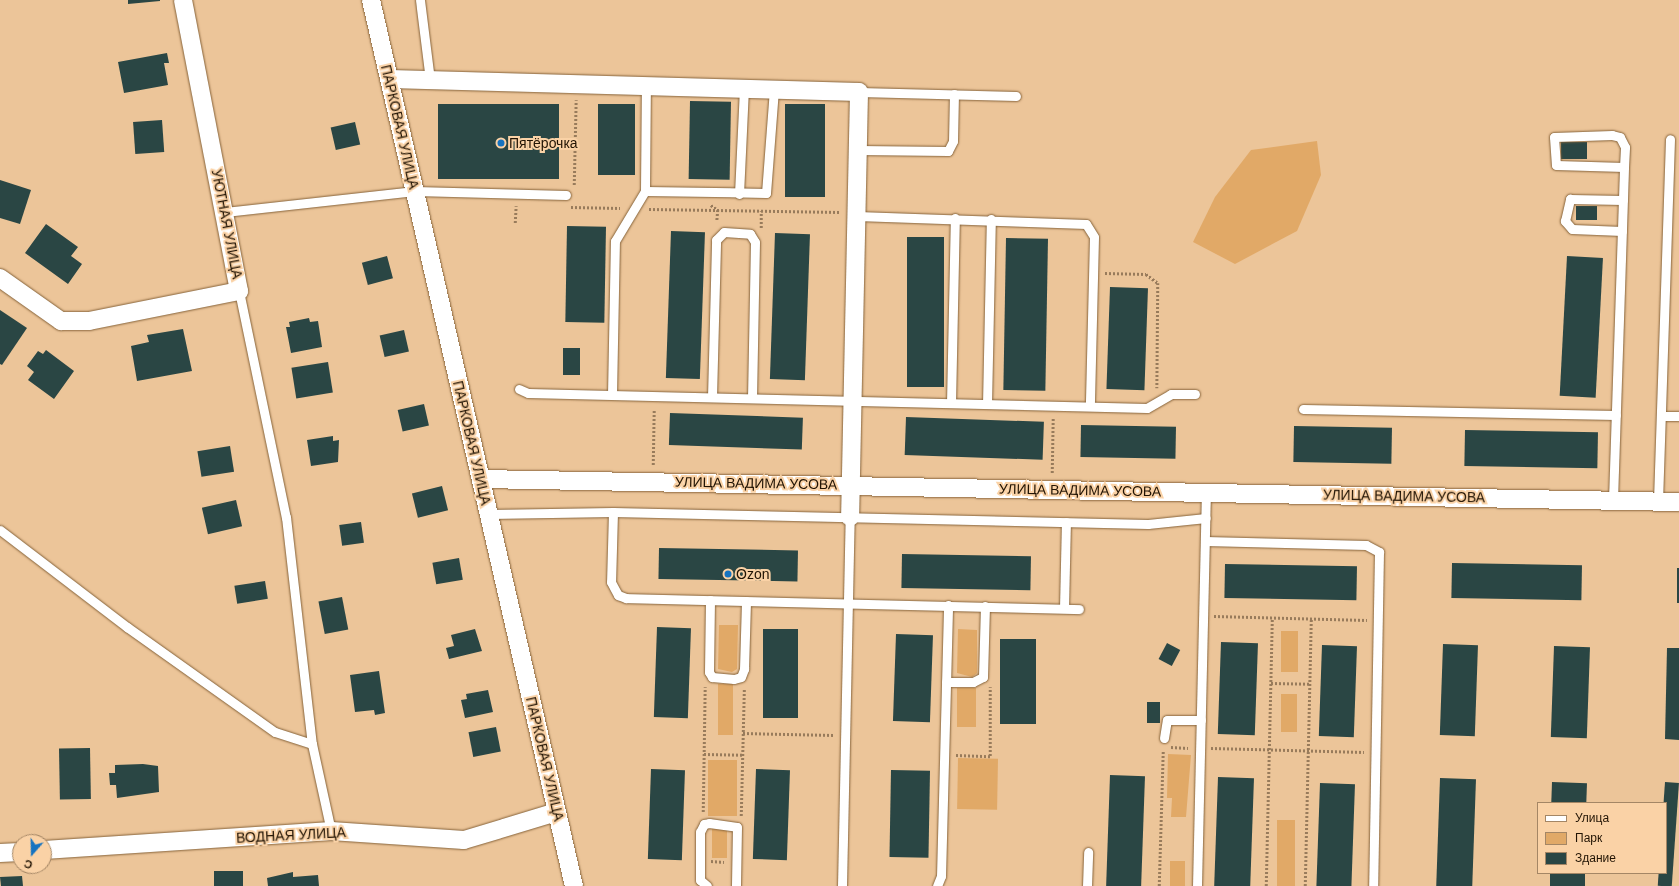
<!DOCTYPE html>
<meta charset="utf-8">
<style>
body{margin:0}
#map{position:relative;width:1679px;height:886px;overflow:hidden;background:#ecc599;font-family:Helvetica,sans-serif}
div>[style]{position:absolute}
.green>*{inset:0;background:#e1a967;transform-origin:0 0}
.building>*{inset:0;background:#2a4644;transform-origin:0 0}
.path>*{height:2.5px;margin-top:-1.25px;transform-origin:0;background:repeating-linear-gradient(90deg,#987b5b 0 2px,transparent 0 4px)}
.roads{filter:drop-shadow(0 0 1px #86633a) drop-shadow(0 0 1px #86633a)}
.service>*{height:9px;margin:-4.5px;padding:0 4.5px;transform-origin:4.5px;border-radius:4.5px;background:#fff}
.minor>*{height:18px;margin:-9px;padding:0 9px;transform-origin:9px;border-radius:9px;background:#fff}
.dots>*{width:11px;height:11px;translate:-50% -50%;box-sizing:border-box;border:2px solid #fad2a6;border-radius:50%}
span{translate:-50% -50%;white-space:nowrap;text-align:center;line-height:1.15;-webkit-text-stroke:4px #fad2a6;paint-order:stroke}
.street-label{font-size:14px;color:#221404}
.poi-label{font-size:14px;color:#221404}
.left{translate:0 -50%;text-align:left}
.legend{position:absolute;left:1537px;top:802px;width:130px;height:72px;box-sizing:border-box;background:#fad2a6;border:1px solid #a48665;margin:0;padding:5px 7px;list-style:none;font-size:12px;color:#221404}
.legend li{display:flex;align-items:center;gap:8px;height:20px}
.legend b{width:20px;border:1px solid #a48665}
.north{position:absolute;left:12px;top:834px;width:40px;height:40px;box-sizing:border-box;background:#fad2a6;border:1px solid #a48665;border-radius:50%;rotate:200deg;font-size:11px;font-weight:700;line-height:16px;text-align:center;color:#221404}
.north::after{content:'';display:block;margin:auto;width:14px;height:18px;background:#1573c0;clip-path:polygon(50% 0,100% 100%,50% 72%,0 100%)}
</style>
<div id="map">
<div class="green">
<div style="clip-path:polygon(1317px 141px,1321px 175px,1297px 231px,1235px 264px,1193px 242px,1215px 197px,1251px 150px)"></div>
<div style="clip-path:polygon(719px 625px,738px 625px,737px 669px,732px 672px,718px 669px)"></div>
<div style="clip-path:polygon(958px 629px,977px 630px,977px 673px,972px 677px,957px 673px)"></div>
<div style="left:1281px;top:631px;width:17px;height:41px"></div>
<div style="left:718px;top:684px;width:15px;height:51px"></div>
<div style="left:957px;top:688px;width:19px;height:39px"></div>
<div style="left:1281px;top:694px;width:16px;height:38px"></div>
<div style="clip-path:polygon(1168px 754px,1191px 755px,1186px 817px,1171px 817px,1172px 798px,1167px 798px)"></div>
<div style="left:958px;top:758px;width:40px;height:51px;rotate:1deg"></div>
<div style="left:708px;top:760px;width:29px;height:56px"></div>
<div style="left:1277px;top:820px;width:18px;height:66px"></div>
<div style="left:712px;top:828px;width:15px;height:30px"></div>
<div style="left:1170px;top:861px;width:15px;height:25px"></div>
</div>
<div class="building">
<div style="clip-path:polygon(128px 0,160px 0,160px 1px,128px 4px)"></div>
<div style="clip-path:polygon(167px 53px,169px 63px,164px 63px,168px 85px,124px 93px,118px 62px)"></div>
<div style="left:690px;top:101px;width:41px;height:78px;rotate:1deg"></div>
<div style="left:438px;top:104px;width:121px;height:75px"></div>
<div style="left:598px;top:104px;width:37px;height:71px"></div>
<div style="left:785px;top:104px;width:40px;height:93px"></div>
<div style="left:162px;top:120px;width:32px;height:29px;rotate:86deg"></div>
<div style="left:355px;top:122px;width:23px;height:25px;rotate:77deg"></div>
<div style="left:1561px;top:142px;width:26px;height:17px"></div>
<div style="clip-path:polygon(0 180px,31px 190px,20px 224px,0 218px)"></div>
<div style="left:1576px;top:206px;width:21px;height:14px"></div>
<div style="clip-path:polygon(46px 224px,78px 247px,71px 256px,82px 264px,68px 284px,25px 253px)"></div>
<div style="left:567px;top:226px;width:39px;height:96px;rotate:1deg"></div>
<div style="left:671px;top:231px;width:34px;height:147px;rotate:2deg"></div>
<div style="left:775px;top:233px;width:35px;height:146px;rotate:2deg"></div>
<div style="left:907px;top:237px;width:37px;height:150px"></div>
<div style="left:1006px;top:238px;width:42px;height:152px;rotate:1deg"></div>
<div style="left:387px;top:256px;width:23px;height:26px;rotate:75deg"></div>
<div style="left:1567px;top:256px;width:36px;height:140px;rotate:3deg"></div>
<div style="left:1110px;top:287px;width:38px;height:102px;rotate:2deg"></div>
<div style="clip-path:polygon(0 310px,27px 328px,2px 365px,0 364px)"></div>
<div style="clip-path:polygon(309px 318px,310px 322px,318px 321px,322px 347px,291px 353px,286px 327px,290px 327px,289px 322px)"></div>
<div style="clip-path:polygon(183px 329px,192px 371px,137px 381px,131px 346px,149px 342px,147px 335px)"></div>
<div style="left:404px;top:330px;width:22px;height:25px;rotate:77deg"></div>
<div style="left:563px;top:348px;width:17px;height:27px"></div>
<div style="clip-path:polygon(46px 350px,74px 371px,54px 399px,28px 380px,34px 372px,27px 366px,38px 351px,43px 354px)"></div>
<div style="left:328px;top:362px;width:31px;height:37px;rotate:81deg"></div>
<div style="left:424px;top:404px;width:22px;height:27px;rotate:77deg"></div>
<div style="left:670px;top:413px;width:133px;height:32px;rotate:2deg"></div>
<div style="left:906px;top:417px;width:138px;height:38px;rotate:2deg"></div>
<div style="left:1081px;top:425px;width:95px;height:32px;rotate:1deg"></div>
<div style="left:1294px;top:426px;width:98px;height:36px;rotate:1deg"></div>
<div style="left:1465px;top:430px;width:133px;height:36px;rotate:1deg"></div>
<div style="clip-path:polygon(333px 436px,333px 441px,339px 440px,338px 462px,311px 466px,307px 440px)"></div>
<div style="left:230px;top:446px;width:26px;height:33px;rotate:81deg"></div>
<div style="left:442px;top:486px;width:25px;height:31px;rotate:76deg"></div>
<div style="left:236px;top:500px;width:27px;height:35px;rotate:77deg"></div>
<div style="left:361px;top:522px;width:21px;height:22px;rotate:82deg"></div>
<div style="left:659px;top:548px;width:139px;height:31px;rotate:1deg"></div>
<div style="left:902px;top:554px;width:129px;height:34px;rotate:1deg"></div>
<div style="left:459px;top:558px;width:22px;height:27px;rotate:80deg"></div>
<div style="left:1452px;top:563px;width:130px;height:35px;rotate:1deg"></div>
<div style="left:1225px;top:564px;width:132px;height:34px;rotate:1deg"></div>
<div style="left:1677px;top:568px;width:2px;height:35px"></div>
<div style="left:265px;top:581px;width:18px;height:31px;rotate:81deg"></div>
<div style="left:342px;top:597px;width:33px;height:24px;rotate:79deg"></div>
<div style="left:657px;top:627px;width:34px;height:90px;rotate:2deg"></div>
<div style="clip-path:polygon(475px 629px,482px 651px,449px 659px,446px 648px,454px 646px,451px 635px)"></div>
<div style="left:763px;top:629px;width:35px;height:89px"></div>
<div style="left:896px;top:634px;width:37px;height:87px;rotate:2deg"></div>
<div style="left:1000px;top:639px;width:36px;height:85px"></div>
<div style="left:1221px;top:642px;width:37px;height:92px;rotate:2deg"></div>
<div style="left:1167px;top:643px;width:15px;height:18px;rotate:28deg"></div>
<div style="left:1443px;top:644px;width:35px;height:91px;rotate:2deg"></div>
<div style="left:1322px;top:645px;width:35px;height:91px;rotate:2deg"></div>
<div style="left:1554px;top:646px;width:36px;height:91px;rotate:2deg"></div>
<div style="clip-path:polygon(1667px 648px,1679px 648px,1679px 740px,1665px 739px)"></div>
<div style="clip-path:polygon(379px 671px,385px 713px,375px 715px,374px 710px,355px 712px,350px 675px)"></div>
<div style="clip-path:polygon(488px 690px,493px 712px,465px 718px,461px 700px,467px 699px,466px 694px)"></div>
<div style="left:1147px;top:702px;width:13px;height:21px"></div>
<div style="left:496px;top:727px;width:25px;height:28px;rotate:79deg"></div>
<div style="left:90px;top:748px;width:51px;height:31px;rotate:89deg"></div>
<div style="clip-path:polygon(143px 764px,158px 766px,159px 792px,117px 798px,116px 785px,110px 785px,109px 773px,115px 773px,115px 765px)"></div>
<div style="left:651px;top:769px;width:34px;height:90px;rotate:2deg"></div>
<div style="left:756px;top:769px;width:34px;height:90px;rotate:2deg"></div>
<div style="left:891px;top:770px;width:39px;height:87px;rotate:1deg"></div>
<div style="left:1110px;top:775px;width:35px;height:111px;rotate:2deg"></div>
<div style="left:1218px;top:777px;width:36px;height:109px;rotate:2deg"></div>
<div style="left:1440px;top:778px;width:36px;height:108px;rotate:2deg"></div>
<div style="left:1552px;top:782px;width:35px;height:21px;rotate:2deg"></div>
<div style="left:1665px;top:782px;width:14px;height:104px;rotate:4deg"></div>
<div style="left:1320px;top:783px;width:35px;height:103px;rotate:2deg"></div>
<div style="left:243px;top:871px;width:15px;height:29px;rotate:90deg"></div>
<div style="clip-path:polygon(293px 872px,293px 877px,318px 875px,319px 886px,268px 886px,267px 878px)"></div>
<div style="left:1550px;top:873px;width:35px;height:13px"></div>
<div style="clip-path:polygon(22px 876px,23px 886px,1px 886px,0 877px)"></div>
</div>
<div class="path">
<div style="left:574px;top:185px;width:85px;rotate:-88.7deg"></div>
<div style="left:711px;top:205px;width:9px;rotate:36deg"></div>
<div style="left:718px;top:210px;width:11px;rotate:95deg"></div>
<div style="left:571px;top:207px;width:49px;rotate:1.2deg"></div>
<div style="left:649px;top:209px;width:191px;rotate:0.9deg"></div>
<div style="left:515px;top:223px;width:17px;rotate:-87deg"></div>
<div style="left:761px;top:228px;width:17px;rotate:-90deg"></div>
<div style="left:1105px;top:273px;width:41px;rotate:1.4deg"></div>
<div style="left:1146px;top:274px;width:15px;rotate:37deg"></div>
<div style="left:1158px;top:283px;width:105px;rotate:90.5deg"></div>
<div style="left:653px;top:465px;width:56px;rotate:-89deg"></div>
<div style="left:1052px;top:473px;width:55px;rotate:-89deg"></div>
<div style="left:1214px;top:616px;width:153px;rotate:1.5deg"></div>
<div style="left:1271px;top:683px;width:39px;rotate:1deg"></div>
<div style="left:743px;top:733px;width:91px;rotate:1.3deg"></div>
<div style="left:1171px;top:747px;width:17px;rotate:3deg"></div>
<div style="left:1211px;top:748px;width:153px;rotate:1.5deg"></div>
<div style="left:704px;top:754px;width:39px;rotate:1deg"></div>
<div style="left:956px;top:755px;width:34px;rotate:2deg"></div>
<div style="left:990px;top:756px;width:69px;rotate:-90deg"></div>
<div style="left:703px;top:812px;width:125px;rotate:-89.1deg"></div>
<div style="left:741px;top:816px;width:127px;rotate:-88.6deg"></div>
<div style="left:711px;top:861px;width:13px;rotate:4deg"></div>
<div style="left:1159px;top:886px;width:136px;rotate:-88.3deg"></div>
<div style="left:1266px;top:886px;width:268px;rotate:-88.7deg"></div>
<div style="left:1305px;top:886px;width:267px;rotate:-88.7deg"></div>
</div>
<div class="roads">
<div class="service">
<div style="left:420px;top:0;width:81px;rotate:82.9deg"></div>
<div style="left:859px;top:92px;width:157px;rotate:1.5deg"></div>
<div style="left:858px;top:150px;width:90px;rotate:0.6deg"></div>
<div style="left:948px;top:151px;width:11px;rotate:-63deg"></div>
<div style="left:953px;top:141px;width:47px;rotate:-88.8deg"></div>
<div style="left:645px;top:191px;width:121px;rotate:0.9deg"></div>
<div style="left:766px;top:193px;width:104px;rotate:-85.6deg"></div>
<div style="left:739px;top:194px;width:105px;rotate:-87.3deg"></div>
<div style="left:225px;top:212px;width:191px;rotate:-6.3deg"></div>
<div style="left:415px;top:191px;width:151px;rotate:1.5deg"></div>
<div style="left:857px;top:216px;width:229px;rotate:2deg"></div>
<div style="left:1086px;top:224px;width:15px;rotate:58deg"></div>
<div style="left:1094px;top:237px;width:169px;rotate:91.4deg"></div>
<div style="left:1622px;top:231px;width:50px;rotate:-177.7deg"></div>
<div style="left:1572px;top:229px;width:11px;rotate:-131deg"></div>
<div style="left:1565px;top:221px;width:23px;rotate:-77deg"></div>
<div style="left:1570px;top:199px;width:53px;rotate:1.1deg"></div>
<div style="left:239px;top:291px;width:231px;rotate:78.3deg"></div>
<div style="left:286px;top:517px;width:228px;rotate:83.5deg"></div>
<div style="left:312px;top:744px;width:89px;rotate:77.7deg"></div>
<div style="left:519px;top:389px;width:10px;rotate:24deg"></div>
<div style="left:528px;top:393px;width:619px;rotate:1.39deg"></div>
<div style="left:1147px;top:408px;width:28px;rotate:-30deg"></div>
<div style="left:1171px;top:394px;width:24px"></div>
<div style="left:612px;top:395px;width:154px;rotate:-88.9deg"></div>
<div style="left:615px;top:241px;width:58px;rotate:-59deg"></div>
<div style="left:645px;top:191px;width:105px;rotate:-89.5deg"></div>
<div style="left:712px;top:397px;width:157px;rotate:-88.5deg"></div>
<div style="left:716px;top:240px;width:11px;rotate:-45deg"></div>
<div style="left:724px;top:232px;width:26px;rotate:4deg"></div>
<div style="left:750px;top:234px;width:9px;rotate:58deg"></div>
<div style="left:755px;top:242px;width:156px;rotate:91.1deg"></div>
<div style="left:951px;top:403px;width:185px;rotate:-88.8deg"></div>
<div style="left:987px;top:404px;width:185px;rotate:-88.8deg"></div>
<div style="left:1303px;top:409px;width:313px;rotate:1.1deg"></div>
<div style="left:1661px;top:416px;width:18px"></div>
<div style="left:1613px;top:500px;width:333px;rotate:-88.1deg"></div>
<div style="left:1624px;top:167px;width:20px;rotate:-87deg"></div>
<div style="left:1625px;top:147px;width:11px;rotate:-117deg"></div>
<div style="left:1620px;top:137px;width:8px;rotate:-166deg"></div>
<div style="left:1612px;top:135px;width:58px;rotate:178deg"></div>
<div style="left:1554px;top:137px;width:28px;rotate:86deg"></div>
<div style="left:1556px;top:165px;width:68px;rotate:1.7deg"></div>
<div style="left:1658px;top:501px;width:362px;rotate:-88.1deg"></div>
<div style="left:613px;top:512px;width:70px;rotate:91.6deg"></div>
<div style="left:611px;top:582px;width:15px;rotate:62deg"></div>
<div style="left:618px;top:595px;width:9px;rotate:21deg"></div>
<div style="left:626px;top:598px;width:453px;rotate:1.4deg"></div>
<div style="left:489px;top:514px;width:124px;rotate:-0.9deg"></div>
<div style="left:613px;top:512px;width:535px;rotate:1.28deg"></div>
<div style="left:1148px;top:524px;width:58px;rotate:-5.9deg"></div>
<div style="left:0;top:530px;width:160px;rotate:37.4deg"></div>
<div style="left:127px;top:627px;width:181px;rotate:35.4deg"></div>
<div style="left:275px;top:732px;width:39px;rotate:18deg"></div>
<div style="left:1205px;top:541px;width:161px;rotate:1.4deg"></div>
<div style="left:1366px;top:545px;width:15px;rotate:28deg"></div>
<div style="left:1379px;top:552px;width:334px;rotate:91deg"></div>
<div style="left:710px;top:600px;width:72px;rotate:90.8deg"></div>
<div style="left:709px;top:672px;width:6px;rotate:59deg"></div>
<div style="left:712px;top:677px;width:22px;rotate:5deg"></div>
<div style="left:734px;top:679px;width:7px;rotate:-16deg"></div>
<div style="left:741px;top:677px;width:9px;rotate:-69deg"></div>
<div style="left:744px;top:669px;width:68px;rotate:-88.3deg"></div>
<div style="left:1064px;top:608px;width:86px;rotate:-88.7deg"></div>
<div style="left:946px;top:682px;width:27px"></div>
<div style="left:973px;top:682px;width:11px;rotate:-27deg"></div>
<div style="left:983px;top:677px;width:71px;rotate:-88.4deg"></div>
<div style="left:1164px;top:738px;width:18px;rotate:-81deg"></div>
<div style="left:1167px;top:720px;width:34px"></div>
<div style="left:707px;top:886px;width:9px;rotate:-139deg"></div>
<div style="left:700px;top:880px;width:48px;rotate:-90deg"></div>
<div style="left:700px;top:832px;width:9px;rotate:-63deg"></div>
<div style="left:704px;top:824px;width:5px;rotate:-11deg"></div>
<div style="left:709px;top:823px;width:28px;rotate:8deg"></div>
<div style="left:737px;top:827px;width:59px;rotate:91deg"></div>
<div style="left:842px;top:886px;width:369px;rotate:-88.8deg"></div>
<div style="left:937px;top:886px;width:11px;rotate:-68deg"></div>
<div style="left:941px;top:876px;width:271px;rotate:-88.5deg"></div>
<div style="left:1087px;top:886px;width:34px;rotate:-88deg"></div>
<div style="left:1197px;top:886px;width:394px;rotate:-88.7deg"></div>
</div>
<div class="minor">
<div style="left:371px;top:0;width:909px;rotate:77.1deg"></div>
<div style="left:390px;top:79px;width:469px;rotate:1.6deg"></div>
<div style="left:859px;top:92px;width:425px;rotate:91.2deg"></div>
<div style="left:0;top:278px;width:75px;rotate:35.2deg"></div>
<div style="left:61px;top:321px;width:28px"></div>
<div style="left:89px;top:321px;width:153px;rotate:-11.3deg"></div>
<div style="left:239px;top:291px;width:296px;rotate:-100.9deg"></div>
<div style="left:481px;top:479px;width:1198px;rotate:1.1deg"></div>
<div style="left:44px;top:850px;width:288px;rotate:-3.8deg"></div>
<div style="left:331px;top:831px;width:133px;rotate:3.9deg"></div>
<div style="left:464px;top:840px;width:97px;rotate:-16.8deg"></div>
<div style="left:0;top:853px;width:20px;rotate:-3deg"></div>
</div>
</div>
<div class="dots">
<div style="left:501px;top:143px;background:#1573c0"></div>
<div style="left:728px;top:574px;background:#1573c0"></div>
</div>
<div class="street-label">
<span style="left:400px;top:127px;rotate:77deg">ПАРКОВАЯ УЛИЦА</span>
<span style="left:227px;top:224px;rotate:79deg">УЮТНАЯ УЛИЦА</span>
<span style="left:472px;top:443px;rotate:77deg">ПАРКОВАЯ УЛИЦА</span>
<span style="left:756px;top:483px;rotate:1deg">УЛИЦА ВАДИМА УСОВА</span>
<span style="left:1080px;top:490px;rotate:1deg">УЛИЦА ВАДИМА УСОВА</span>
<span style="left:1404px;top:496px;rotate:1deg">УЛИЦА ВАДИМА УСОВА</span>
<span style="left:545px;top:759px;rotate:77deg">ПАРКОВАЯ УЛИЦА</span>
<span style="left:291px;top:835px;rotate:-3deg">ВОДНАЯ УЛИЦА</span>
</div>
<div class="poi-label">
<span class="left" style="left:509px;top:143px">Пятёрочка</span>
<span class="left" style="left:736px;top:574px">Ozon</span>
</div>
<ul class="legend">
<li><b style="height:5px;background:#fff"></b>Улица</li>
<li><b style="height:11px;background:#e1a967"></b>Парк</li>
<li><b style="height:11px;background:#2a4644"></b>Здание</li>
</ul>
<div class="north">С</div>
</div>
